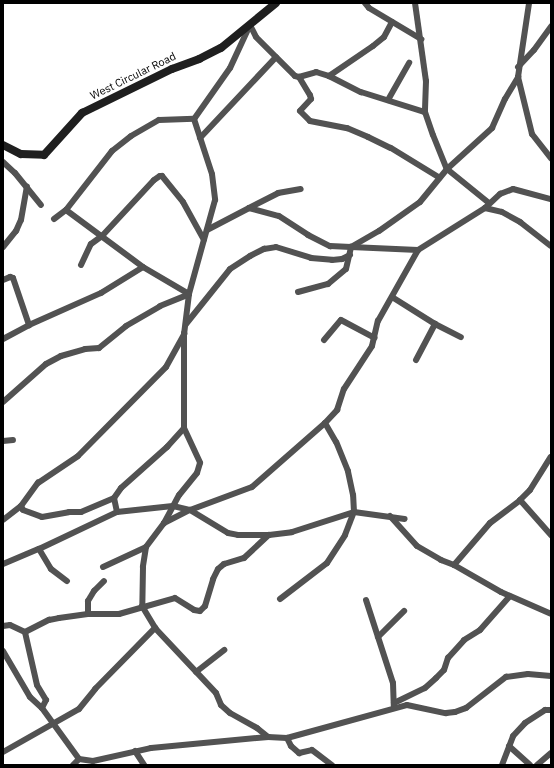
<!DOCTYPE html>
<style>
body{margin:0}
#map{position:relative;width:554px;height:768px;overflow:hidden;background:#fff;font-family:"IBM Plex Sans",sans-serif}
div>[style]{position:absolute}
.street>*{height:6px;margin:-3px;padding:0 3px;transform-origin:3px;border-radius:3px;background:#525252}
.secondary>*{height:8px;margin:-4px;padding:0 4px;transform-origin:4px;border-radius:4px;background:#1f1f1f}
span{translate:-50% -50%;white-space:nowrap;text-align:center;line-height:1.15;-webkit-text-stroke:4px #fff;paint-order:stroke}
.street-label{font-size:11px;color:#000}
.frame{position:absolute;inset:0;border:4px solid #000;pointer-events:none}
</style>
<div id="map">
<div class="street">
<div style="left:365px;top:3px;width:6px;rotate:51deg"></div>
<div style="left:369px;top:8px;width:61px;rotate:30.8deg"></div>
<div style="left:415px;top:3px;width:79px;rotate:82deg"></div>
<div style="left:426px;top:81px;width:31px;rotate:92deg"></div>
<div style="left:425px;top:112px;width:24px;rotate:71deg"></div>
<div style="left:433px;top:135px;width:37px;rotate:68deg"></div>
<div style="left:447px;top:169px;width:54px;rotate:39deg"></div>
<div style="left:250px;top:25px;width:47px;rotate:114.9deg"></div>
<div style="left:230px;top:68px;width:62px;rotate:125.2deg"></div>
<div style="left:194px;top:119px;width:58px;rotate:71.9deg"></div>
<div style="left:212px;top:174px;width:26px;rotate:83deg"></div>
<div style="left:215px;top:200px;width:98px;rotate:105.5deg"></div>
<div style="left:189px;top:294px;width:39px;rotate:97deg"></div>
<div style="left:184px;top:333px;width:95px;rotate:90deg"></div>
<div style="left:184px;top:428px;width:38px;rotate:65deg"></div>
<div style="left:200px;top:463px;width:10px;rotate:107deg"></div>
<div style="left:197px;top:473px;width:28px;rotate:129deg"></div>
<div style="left:179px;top:495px;width:32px;rotate:118deg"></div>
<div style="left:164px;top:523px;width:30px;rotate:127deg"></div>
<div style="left:146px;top:547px;width:20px;rotate:99deg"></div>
<div style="left:143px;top:567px;width:39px;rotate:91deg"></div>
<div style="left:142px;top:606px;width:26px;rotate:59deg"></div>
<div style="left:155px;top:628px;width:89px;rotate:46.8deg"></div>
<div style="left:216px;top:693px;width:13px;rotate:67deg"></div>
<div style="left:221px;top:705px;width:12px;rotate:42deg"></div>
<div style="left:230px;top:713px;width:31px;rotate:29deg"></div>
<div style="left:257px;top:728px;width:14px;rotate:39deg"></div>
<div style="left:250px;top:25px;width:13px;rotate:63deg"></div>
<div style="left:256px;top:37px;width:55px;rotate:45deg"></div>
<div style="left:295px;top:76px;width:4px;rotate:14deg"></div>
<div style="left:299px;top:77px;width:18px;rotate:-16deg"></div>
<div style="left:316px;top:72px;width:14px;rotate:17deg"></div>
<div style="left:329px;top:76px;width:36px;rotate:27deg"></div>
<div style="left:361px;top:92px;width:67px;rotate:17.4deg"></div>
<div style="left:518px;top:67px;width:23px;rotate:-47deg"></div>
<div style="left:534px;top:50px;width:29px;rotate:-54deg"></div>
<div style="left:329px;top:76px;width:53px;rotate:-34.3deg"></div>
<div style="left:373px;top:46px;width:14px;rotate:-39deg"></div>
<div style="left:384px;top:37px;width:17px;rotate:-62deg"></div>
<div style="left:299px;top:77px;width:21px;rotate:59deg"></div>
<div style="left:310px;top:95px;width:4px;rotate:76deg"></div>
<div style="left:311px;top:99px;width:16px;rotate:133deg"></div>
<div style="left:300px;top:111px;width:14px;rotate:45deg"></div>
<div style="left:310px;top:121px;width:38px;rotate:11deg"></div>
<div style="left:347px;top:128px;width:23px;rotate:23deg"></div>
<div style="left:368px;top:137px;width:25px;rotate:26deg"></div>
<div style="left:391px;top:148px;width:57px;rotate:31.5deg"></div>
<div style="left:518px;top:77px;width:59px;rotate:76.2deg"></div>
<div style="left:532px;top:134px;width:31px;rotate:52deg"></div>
<div style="left:388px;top:100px;width:43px;rotate:-60.4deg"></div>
<div style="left:200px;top:138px;width:111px;rotate:-46.8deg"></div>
<div style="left:3px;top:162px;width:16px;rotate:43deg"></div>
<div style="left:15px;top:173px;width:41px;rotate:50.9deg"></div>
<div style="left:249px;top:208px;width:33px;rotate:-27deg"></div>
<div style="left:278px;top:193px;width:23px;rotate:-10deg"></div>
<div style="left:485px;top:208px;width:17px;rotate:13deg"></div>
<div style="left:502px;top:212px;width:21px;rotate:29deg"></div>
<div style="left:520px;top:222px;width:39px;rotate:38deg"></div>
<div style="left:66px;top:210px;width:96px;rotate:36.5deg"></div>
<div style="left:143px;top:267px;width:53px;rotate:30.4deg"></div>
<div style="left:54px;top:219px;width:15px;rotate:-37deg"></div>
<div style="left:66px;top:210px;width:75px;rotate:-52.1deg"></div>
<div style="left:112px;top:151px;width:24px;rotate:-38deg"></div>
<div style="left:131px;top:136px;width:32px;rotate:-30deg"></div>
<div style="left:159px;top:120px;width:35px;rotate:-2deg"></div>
<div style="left:207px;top:230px;width:47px;rotate:-27.6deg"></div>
<div style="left:249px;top:208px;width:31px;rotate:15deg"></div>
<div style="left:279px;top:216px;width:35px;rotate:33deg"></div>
<div style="left:308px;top:235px;width:25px;rotate:27deg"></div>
<div style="left:330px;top:246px;width:21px;rotate:3deg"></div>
<div style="left:351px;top:247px;width:32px;rotate:-30deg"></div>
<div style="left:379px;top:231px;width:50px;rotate:-35.3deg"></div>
<div style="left:420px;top:202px;width:43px;rotate:-50.7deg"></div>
<div style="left:447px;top:169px;width:61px;rotate:-42.3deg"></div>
<div style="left:492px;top:128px;width:32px;rotate:-66deg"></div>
<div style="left:505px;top:99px;width:26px;rotate:-59deg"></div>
<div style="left:518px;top:77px;width:75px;rotate:-81.5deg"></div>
<div style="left:3px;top:247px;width:21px;rotate:-51deg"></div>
<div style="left:16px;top:231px;width:12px;rotate:-66deg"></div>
<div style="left:21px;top:220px;width:34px;rotate:-80deg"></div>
<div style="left:81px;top:265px;width:23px;rotate:-65deg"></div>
<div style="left:91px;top:244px;width:14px;rotate:-36deg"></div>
<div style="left:102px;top:236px;width:76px;rotate:-47.1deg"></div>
<div style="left:154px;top:180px;width:7px;rotate:-34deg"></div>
<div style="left:160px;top:176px;width:2px"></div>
<div style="left:162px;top:176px;width:33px;rotate:51deg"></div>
<div style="left:183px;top:202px;width:43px;rotate:61.1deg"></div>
<div style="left:3px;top:280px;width:8px;rotate:-23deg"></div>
<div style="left:10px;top:277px;width:3px;rotate:18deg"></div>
<div style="left:13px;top:278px;width:50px;rotate:71.2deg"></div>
<div style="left:298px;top:292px;width:31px;rotate:-15deg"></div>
<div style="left:328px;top:284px;width:23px;rotate:-40deg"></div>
<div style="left:346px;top:269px;width:23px;rotate:-77deg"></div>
<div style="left:351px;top:247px;width:67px;rotate:2.6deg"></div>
<div style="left:392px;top:297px;width:51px;rotate:32.1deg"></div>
<div style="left:435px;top:324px;width:29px;rotate:27deg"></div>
<div style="left:186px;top:324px;width:70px;rotate:-51.3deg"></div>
<div style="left:230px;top:269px;width:24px;rotate:-33deg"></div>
<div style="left:250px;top:256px;width:16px;rotate:-27deg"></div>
<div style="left:264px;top:249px;width:12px;rotate:-9deg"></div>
<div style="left:276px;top:247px;width:37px;rotate:17deg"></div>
<div style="left:311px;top:258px;width:21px;rotate:5deg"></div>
<div style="left:332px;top:260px;width:10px;rotate:-6deg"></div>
<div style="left:342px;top:259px;width:9px;rotate:-27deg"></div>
<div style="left:3px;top:339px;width:30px;rotate:-28deg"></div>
<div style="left:29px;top:325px;width:79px;rotate:-24deg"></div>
<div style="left:101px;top:293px;width:49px;rotate:-31.8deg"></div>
<div style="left:324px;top:340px;width:26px;rotate:-50deg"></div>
<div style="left:341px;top:320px;width:38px;rotate:28deg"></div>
<div style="left:416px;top:360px;width:41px;rotate:-62.2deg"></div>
<div style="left:3px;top:402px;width:57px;rotate:-41.5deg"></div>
<div style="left:46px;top:364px;width:17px;rotate:-28deg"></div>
<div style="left:61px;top:356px;width:25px;rotate:-16deg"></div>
<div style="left:85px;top:349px;width:14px;rotate:-4deg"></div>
<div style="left:99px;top:348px;width:35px;rotate:-39deg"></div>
<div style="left:126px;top:326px;width:39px;rotate:-30deg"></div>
<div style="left:160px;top:306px;width:31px;rotate:-22deg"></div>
<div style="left:3px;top:441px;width:10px;rotate:-6deg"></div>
<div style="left:520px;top:500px;width:47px;rotate:48.5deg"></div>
<div style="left:21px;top:506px;width:4px;rotate:63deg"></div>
<div style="left:23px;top:510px;width:20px;rotate:20deg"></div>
<div style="left:42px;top:517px;width:27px;rotate:-10deg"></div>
<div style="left:69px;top:512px;width:12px"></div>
<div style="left:81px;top:512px;width:36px;rotate:-23deg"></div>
<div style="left:117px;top:512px;width:14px;rotate:-102deg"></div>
<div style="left:114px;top:498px;width:12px;rotate:-55deg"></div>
<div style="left:121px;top:488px;width:62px;rotate:-41.7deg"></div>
<div style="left:167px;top:447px;width:25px;rotate:-48deg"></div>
<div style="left:390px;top:516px;width:40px;rotate:48deg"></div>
<div style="left:417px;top:546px;width:28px;rotate:30deg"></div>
<div style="left:441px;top:560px;width:14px;rotate:21deg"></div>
<div style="left:454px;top:565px;width:55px;rotate:-49.4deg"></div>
<div style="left:490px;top:523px;width:38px;rotate:-37deg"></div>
<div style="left:520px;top:500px;width:14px;rotate:-45deg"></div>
<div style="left:530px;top:490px;width:39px;rotate:-58deg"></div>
<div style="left:3px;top:520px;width:23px;rotate:-38deg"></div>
<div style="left:21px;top:506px;width:29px;rotate:-54deg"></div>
<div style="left:38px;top:483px;width:48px;rotate:-34deg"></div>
<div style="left:78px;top:456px;width:125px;rotate:-45.3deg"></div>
<div style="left:166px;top:367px;width:38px;rotate:-61deg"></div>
<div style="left:164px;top:523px;width:29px;rotate:-27deg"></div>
<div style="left:190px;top:510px;width:66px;rotate:-20.4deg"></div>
<div style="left:252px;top:487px;width:97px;rotate:-41.2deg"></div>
<div style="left:325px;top:423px;width:18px;rotate:-47deg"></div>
<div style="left:337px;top:410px;width:22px;rotate:-72deg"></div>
<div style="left:344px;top:389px;width:51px;rotate:-56.9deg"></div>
<div style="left:372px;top:346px;width:26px;rotate:-77deg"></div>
<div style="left:378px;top:321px;width:81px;rotate:-60.6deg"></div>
<div style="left:418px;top:250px;width:79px;rotate:-32.1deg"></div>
<div style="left:485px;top:208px;width:21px;rotate:-43deg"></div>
<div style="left:500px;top:194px;width:14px;rotate:-21deg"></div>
<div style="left:513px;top:189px;width:39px;rotate:15deg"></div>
<div style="left:39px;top:549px;width:23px;rotate:59deg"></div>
<div style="left:51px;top:569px;width:20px;rotate:37deg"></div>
<div style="left:3px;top:564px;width:39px;rotate:-23deg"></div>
<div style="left:39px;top:549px;width:86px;rotate:-25.4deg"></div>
<div style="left:117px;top:512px;width:56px;rotate:-6.1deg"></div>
<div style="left:173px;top:506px;width:17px;rotate:13deg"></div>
<div style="left:190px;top:510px;width:44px;rotate:31.2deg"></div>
<div style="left:228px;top:533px;width:10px;rotate:11deg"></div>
<div style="left:238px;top:535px;width:31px"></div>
<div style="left:269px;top:535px;width:23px;rotate:-7deg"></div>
<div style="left:292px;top:532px;width:65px;rotate:-17.9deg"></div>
<div style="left:354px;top:512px;width:51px;rotate:7.8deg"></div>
<div style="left:454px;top:565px;width:54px;rotate:29.9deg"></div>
<div style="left:501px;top:592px;width:55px;rotate:23.7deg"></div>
<div style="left:103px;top:567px;width:47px;rotate:-24.9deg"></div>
<div style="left:280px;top:599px;width:59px;rotate:-37.5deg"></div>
<div style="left:327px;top:563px;width:33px;rotate:-57deg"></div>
<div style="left:345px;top:535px;width:25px;rotate:-69deg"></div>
<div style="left:354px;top:512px;width:17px;rotate:-93deg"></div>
<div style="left:353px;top:495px;width:25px;rotate:-102deg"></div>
<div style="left:348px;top:471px;width:31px;rotate:-112deg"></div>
<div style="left:336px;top:442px;width:22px;rotate:-120deg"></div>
<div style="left:366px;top:600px;width:87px;rotate:72deg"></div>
<div style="left:393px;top:683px;width:23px;rotate:88deg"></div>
<div style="left:88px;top:614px;width:13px;rotate:-90deg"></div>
<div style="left:88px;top:601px;width:12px;rotate:-59deg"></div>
<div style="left:94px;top:591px;width:14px;rotate:-45deg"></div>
<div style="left:3px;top:626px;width:7px;rotate:-8deg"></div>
<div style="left:10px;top:625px;width:17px;rotate:25deg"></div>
<div style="left:378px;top:637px;width:37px;rotate:-45deg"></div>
<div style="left:3px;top:651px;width:53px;rotate:59.6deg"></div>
<div style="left:30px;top:697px;width:16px;rotate:43deg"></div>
<div style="left:42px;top:708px;width:63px;rotate:54deg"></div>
<div style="left:79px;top:759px;width:14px;rotate:8deg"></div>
<div style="left:93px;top:761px;width:59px;rotate:-12.6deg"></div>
<div style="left:151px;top:748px;width:118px;rotate:-5.4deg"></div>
<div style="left:268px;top:737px;width:19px;rotate:3deg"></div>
<div style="left:287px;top:738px;width:124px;rotate:-15.4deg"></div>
<div style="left:407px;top:705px;width:40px;rotate:12deg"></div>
<div style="left:446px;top:713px;width:9px;rotate:-6deg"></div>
<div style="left:455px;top:712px;width:12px;rotate:-20deg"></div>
<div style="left:466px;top:708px;width:51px;rotate:-37.8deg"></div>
<div style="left:506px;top:677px;width:22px;rotate:-8deg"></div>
<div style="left:528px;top:674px;width:23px;rotate:5deg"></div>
<div style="left:196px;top:672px;width:36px;rotate:-38deg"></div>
<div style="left:394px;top:703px;width:34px;rotate:-26deg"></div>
<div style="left:425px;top:688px;width:15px;rotate:-42deg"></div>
<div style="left:436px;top:678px;width:11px;rotate:-45deg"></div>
<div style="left:444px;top:670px;width:13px;rotate:-72deg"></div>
<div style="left:448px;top:658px;width:24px;rotate:-48deg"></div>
<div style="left:464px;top:640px;width:19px;rotate:-32deg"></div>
<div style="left:480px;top:630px;width:45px;rotate:-48.6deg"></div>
<div style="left:42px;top:708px;width:9px;rotate:-63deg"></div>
<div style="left:46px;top:700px;width:17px;rotate:-121deg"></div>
<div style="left:37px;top:685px;width:54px;rotate:-102.8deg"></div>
<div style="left:25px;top:632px;width:27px;rotate:-27deg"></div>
<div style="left:49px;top:620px;width:10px;rotate:-11deg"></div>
<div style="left:59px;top:618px;width:29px;rotate:-8deg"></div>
<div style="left:88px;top:614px;width:31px"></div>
<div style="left:119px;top:614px;width:58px;rotate:-15.9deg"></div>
<div style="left:175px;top:598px;width:22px;rotate:32deg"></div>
<div style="left:194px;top:610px;width:6px;rotate:9deg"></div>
<div style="left:200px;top:611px;width:7px;rotate:-45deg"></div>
<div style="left:205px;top:606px;width:28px;rotate:-73deg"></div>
<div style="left:213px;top:579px;width:11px;rotate:-63deg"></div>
<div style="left:218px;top:569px;width:8px;rotate:-40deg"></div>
<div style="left:224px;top:564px;width:21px;rotate:-17deg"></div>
<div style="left:244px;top:558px;width:34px;rotate:-43deg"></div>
<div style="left:287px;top:738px;width:9px;rotate:63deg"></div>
<div style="left:291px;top:746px;width:11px;rotate:41deg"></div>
<div style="left:299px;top:753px;width:13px;rotate:-13deg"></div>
<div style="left:312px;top:750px;width:25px;rotate:37deg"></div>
<div style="left:509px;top:746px;width:28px;rotate:42deg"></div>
<div style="left:135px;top:751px;width:17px;rotate:57deg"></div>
<div style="left:3px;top:752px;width:87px;rotate:-29.5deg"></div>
<div style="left:79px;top:709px;width:26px;rotate:-51deg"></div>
<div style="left:95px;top:689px;width:86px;rotate:-45.5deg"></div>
<div style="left:73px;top:765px;width:8px;rotate:-45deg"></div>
<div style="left:502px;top:765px;width:31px;rotate:-69deg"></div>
<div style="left:513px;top:736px;width:18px;rotate:-47deg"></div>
<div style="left:525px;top:723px;width:24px;rotate:-33deg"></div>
<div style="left:545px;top:710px;width:6px"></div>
<div style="left:537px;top:765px;width:18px;rotate:-41deg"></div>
</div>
<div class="secondary">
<div style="left:3px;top:145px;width:20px;rotate:27deg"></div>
<div style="left:21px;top:154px;width:23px;rotate:2deg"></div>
<div style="left:44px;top:155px;width:57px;rotate:-47.9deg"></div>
<div style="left:82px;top:113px;width:100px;rotate:-26.1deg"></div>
<div style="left:172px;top:69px;width:29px;rotate:-20deg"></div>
<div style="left:199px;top:59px;width:25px;rotate:-27deg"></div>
<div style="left:221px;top:48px;width:71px;rotate:-39.3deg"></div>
</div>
<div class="street-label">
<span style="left:133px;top:76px;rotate:-26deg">West Circular Road</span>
</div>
<div class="frame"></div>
</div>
